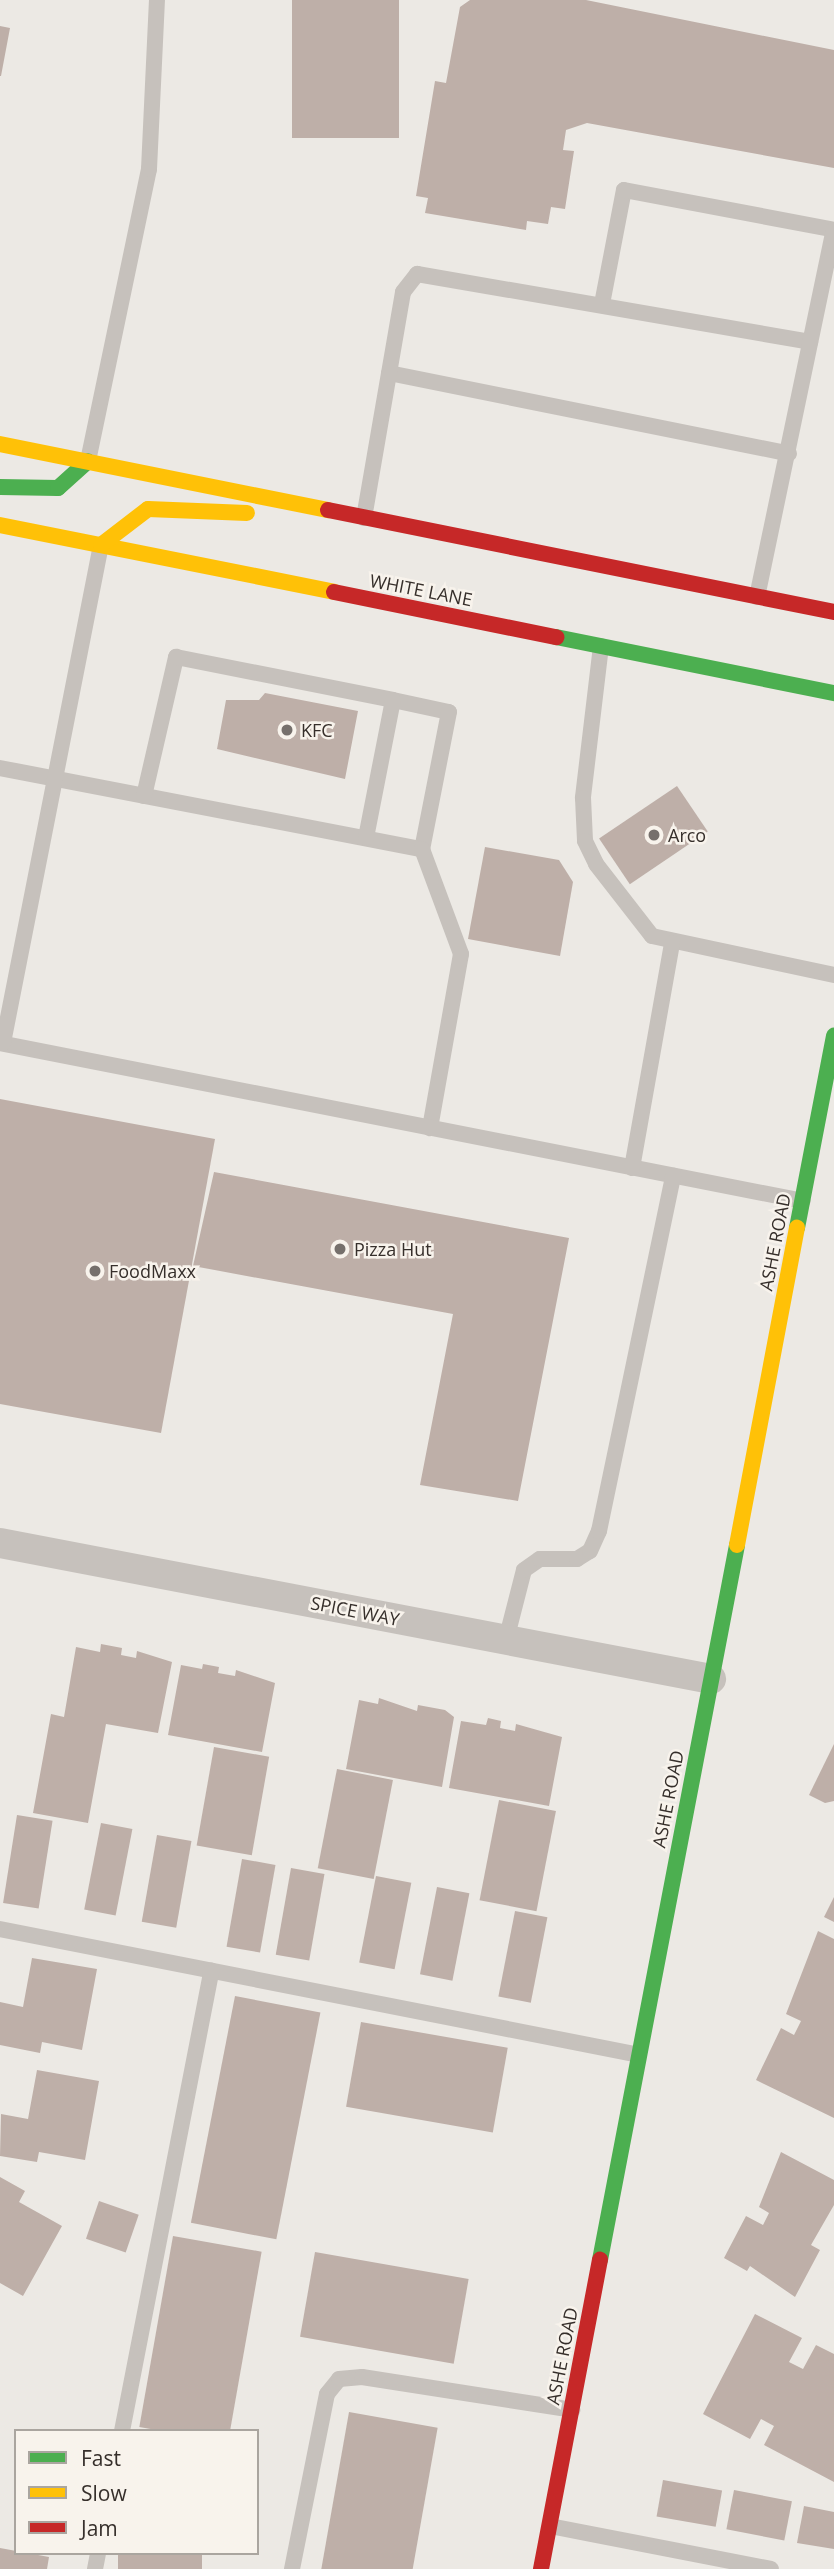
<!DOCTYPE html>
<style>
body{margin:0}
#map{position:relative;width:834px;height:2569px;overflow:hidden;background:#ece9e4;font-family:"Open Sans",sans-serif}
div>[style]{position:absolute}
.building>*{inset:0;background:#beafa8;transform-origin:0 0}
.lane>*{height:16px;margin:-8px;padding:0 8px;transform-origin:8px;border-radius:8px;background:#c6c1bc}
.street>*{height:30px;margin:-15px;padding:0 15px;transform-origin:15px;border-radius:15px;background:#c6c1bc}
.fast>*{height:16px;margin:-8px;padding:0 8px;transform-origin:8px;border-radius:8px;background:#4caf50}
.slow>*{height:16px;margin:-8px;padding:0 8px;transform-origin:8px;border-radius:8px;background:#ffc107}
.jam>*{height:16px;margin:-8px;padding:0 8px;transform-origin:8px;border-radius:8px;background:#c62828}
.dots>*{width:19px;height:19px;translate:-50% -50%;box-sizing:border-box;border:4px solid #f8f3ec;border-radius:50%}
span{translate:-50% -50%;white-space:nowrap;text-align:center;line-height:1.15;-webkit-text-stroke:5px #f8f3ec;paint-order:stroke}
.street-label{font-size:18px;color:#362f2b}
.poi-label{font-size:18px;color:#362f2b}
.left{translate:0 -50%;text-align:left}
.legend{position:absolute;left:14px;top:2429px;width:245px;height:126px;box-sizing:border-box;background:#f8f3ec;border:2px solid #aaa59f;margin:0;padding:9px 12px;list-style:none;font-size:21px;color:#362f2b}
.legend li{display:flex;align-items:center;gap:14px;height:35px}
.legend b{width:35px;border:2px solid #aaa59f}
</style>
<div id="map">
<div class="building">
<div style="left:292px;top:0;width:107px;height:138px"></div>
<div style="clip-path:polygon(470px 0,586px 0,834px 50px,834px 168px,587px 123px,566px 130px,563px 150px,574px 151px,565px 209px,551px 207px,548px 224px,527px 221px,526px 230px,425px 213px,428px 198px,416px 196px,435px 81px,446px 83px,460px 7px)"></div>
<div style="clip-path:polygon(0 26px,10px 28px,1px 76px,0 76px)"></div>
<div style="clip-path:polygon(265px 693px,358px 711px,345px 779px,217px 749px,226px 700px,259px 700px)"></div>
<div style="left:677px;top:786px;width:55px;height:94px;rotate:56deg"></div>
<div style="clip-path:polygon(485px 847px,559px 860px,573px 882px,560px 956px,468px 939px)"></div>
<div style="clip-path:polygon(0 1099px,215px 1139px,161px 1433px,0 1404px)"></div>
<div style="clip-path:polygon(214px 1172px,569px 1238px,518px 1501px,420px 1485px,453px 1314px,193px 1266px)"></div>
<div style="clip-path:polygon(101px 1644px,122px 1648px,121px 1655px,136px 1658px,137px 1651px,172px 1662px,158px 1733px,106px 1724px,88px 1823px,33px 1813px,51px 1714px,64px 1717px,76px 1647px,100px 1652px)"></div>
<div style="clip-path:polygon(203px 1664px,219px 1667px,218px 1673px,235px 1676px,236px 1670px,275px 1683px,262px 1752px,168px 1735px,181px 1665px,202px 1669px)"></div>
<div style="clip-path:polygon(379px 1698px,417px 1711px,418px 1705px,445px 1710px,454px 1717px,442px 1787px,346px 1769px,359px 1700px,378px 1704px)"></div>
<div style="clip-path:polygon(488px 1718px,501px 1721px,500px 1728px,515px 1731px,516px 1724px,562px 1737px,549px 1806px,449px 1788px,461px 1721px,486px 1725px)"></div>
<div style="clip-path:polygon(834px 1744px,834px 1801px,825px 1803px,809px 1795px)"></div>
<div style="left:214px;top:1747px;width:56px;height:100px;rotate:10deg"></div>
<div style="left:337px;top:1769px;width:57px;height:101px;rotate:11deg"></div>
<div style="left:499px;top:1800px;width:58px;height:102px;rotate:11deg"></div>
<div style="left:17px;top:1815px;width:36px;height:89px;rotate:9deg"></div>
<div style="left:101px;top:1823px;width:32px;height:88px;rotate:11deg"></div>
<div style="left:157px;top:1835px;width:35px;height:88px;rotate:10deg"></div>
<div style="left:242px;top:1859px;width:34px;height:89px;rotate:10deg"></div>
<div style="left:291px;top:1868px;width:34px;height:88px;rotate:10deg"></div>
<div style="left:376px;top:1876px;width:36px;height:88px;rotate:11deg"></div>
<div style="left:437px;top:1887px;width:33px;height:89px;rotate:11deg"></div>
<div style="clip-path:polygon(834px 1897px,834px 1922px,824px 1917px)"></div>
<div style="left:515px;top:1911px;width:33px;height:87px;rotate:11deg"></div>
<div style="clip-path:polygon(818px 1931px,834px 1939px,834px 2118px,756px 2080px,781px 2028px,794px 2035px,801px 2021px,786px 2014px)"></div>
<div style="clip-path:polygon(32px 1958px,97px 1969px,82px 2050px,42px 2042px,40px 2053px,0 2045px,0 2002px,23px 2007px)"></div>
<div style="left:235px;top:1996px;width:87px;height:231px;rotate:11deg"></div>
<div style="left:361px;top:2022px;width:149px;height:86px;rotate:10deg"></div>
<div style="clip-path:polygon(37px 2070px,99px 2081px,85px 2160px,39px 2152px,37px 2162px,0 2156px,1px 2114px,28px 2119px)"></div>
<div style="clip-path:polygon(781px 2152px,834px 2180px,834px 2205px,811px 2245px,820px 2250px,795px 2297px,750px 2266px,747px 2271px,724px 2258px,746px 2216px,763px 2225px,769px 2213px,759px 2207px)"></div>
<div style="clip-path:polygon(0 2177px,25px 2191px,19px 2202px,62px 2226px,23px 2296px,0 2283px)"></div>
<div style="left:99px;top:2201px;width:42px;height:40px;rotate:19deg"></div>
<div style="left:173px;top:2236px;width:90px;height:194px;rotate:10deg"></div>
<div style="left:315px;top:2252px;width:156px;height:86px;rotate:10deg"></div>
<div style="clip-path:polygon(755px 2314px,802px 2338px,789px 2362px,803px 2369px,816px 2345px,834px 2354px,834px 2482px,764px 2445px,774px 2426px,761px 2419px,750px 2439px,703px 2414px)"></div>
<div style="left:349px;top:2412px;width:90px;height:160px;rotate:10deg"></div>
<div style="left:663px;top:2480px;width:60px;height:37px;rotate:10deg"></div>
<div style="left:734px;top:2490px;width:59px;height:40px;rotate:11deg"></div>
<div style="clip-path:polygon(804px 2506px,834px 2512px,834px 2549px,797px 2543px)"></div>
<div style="clip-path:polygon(0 2548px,49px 2557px,47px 2569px,0 2569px)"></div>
<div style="left:118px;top:2553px;width:84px;height:16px"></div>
</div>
<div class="lane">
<div style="left:602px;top:304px;width:116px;rotate:-79.1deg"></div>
<div style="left:624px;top:190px;width:210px;rotate:10.7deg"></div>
<div style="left:389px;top:373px;width:408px;rotate:11.4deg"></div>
<div style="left:88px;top:461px;width:298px;rotate:-78.2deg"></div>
<div style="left:149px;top:169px;width:169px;rotate:-87.3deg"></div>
<div style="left:364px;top:518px;width:229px;rotate:-80.2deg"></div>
<div style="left:403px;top:292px;width:23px;rotate:-52deg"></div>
<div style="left:417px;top:274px;width:399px;rotate:9.8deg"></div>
<div style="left:757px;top:597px;width:375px;rotate:-78.2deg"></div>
<div style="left:601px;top:646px;width:153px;rotate:96.8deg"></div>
<div style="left:583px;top:798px;width:43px;rotate:87.3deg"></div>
<div style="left:585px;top:841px;width:25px;rotate:64deg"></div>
<div style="left:596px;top:864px;width:91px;rotate:52.1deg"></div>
<div style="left:652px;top:936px;width:186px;rotate:12.1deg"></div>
<div style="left:393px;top:700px;width:57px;rotate:12.1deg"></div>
<div style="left:449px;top:712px;width:140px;rotate:101.1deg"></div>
<div style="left:0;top:768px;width:430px;rotate:10.9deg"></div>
<div style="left:422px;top:849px;width:112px;rotate:69.6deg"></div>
<div style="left:461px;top:954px;width:177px;rotate:100.1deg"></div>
<div style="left:144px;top:796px;width:143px;rotate:-77deg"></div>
<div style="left:176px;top:657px;width:221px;rotate:11.2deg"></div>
<div style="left:393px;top:700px;width:140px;rotate:101.1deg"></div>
<div style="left:0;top:1043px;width:818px;rotate:11.13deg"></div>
<div style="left:3px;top:1043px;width:508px;rotate:-78.87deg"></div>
<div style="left:632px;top:1168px;width:228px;rotate:-79.9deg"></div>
<div style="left:506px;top:1640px;width:72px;rotate:-75.6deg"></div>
<div style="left:524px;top:1570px;width:19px;rotate:-35deg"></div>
<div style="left:540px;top:1559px;width:37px"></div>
<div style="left:577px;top:1559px;width:15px;rotate:-32deg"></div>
<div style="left:590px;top:1551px;width:22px;rotate:-66deg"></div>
<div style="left:599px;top:1531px;width:363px;rotate:-78.2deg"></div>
<div style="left:0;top:1929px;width:651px;rotate:11.15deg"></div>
<div style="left:122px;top:2431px;width:469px;rotate:-79deg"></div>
<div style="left:550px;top:2526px;width:225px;rotate:11deg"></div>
<div style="left:95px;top:2569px;width:16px;rotate:-79deg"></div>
<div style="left:292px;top:2569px;width:178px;rotate:-78.7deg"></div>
<div style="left:327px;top:2394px;width:19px;rotate:-51deg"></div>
<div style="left:339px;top:2379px;width:23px;rotate:-5deg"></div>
<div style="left:362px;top:2377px;width:213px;rotate:8.9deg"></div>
</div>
<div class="street">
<div style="left:0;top:1543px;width:724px;rotate:10.83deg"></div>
</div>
<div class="fast">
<div style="left:0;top:487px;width:58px;rotate:1deg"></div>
<div style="left:58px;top:488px;width:40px;rotate:-42deg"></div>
<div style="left:556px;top:637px;width:284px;rotate:11.4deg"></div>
<div style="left:797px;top:1228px;width:196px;rotate:-79.1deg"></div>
<div style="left:600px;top:2260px;width:728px;rotate:-79.15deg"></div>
</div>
<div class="slow">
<div style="left:0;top:444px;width:335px;rotate:11.4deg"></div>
<div style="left:0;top:525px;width:341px;rotate:11.3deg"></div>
<div style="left:101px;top:545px;width:59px;rotate:-37.5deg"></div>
<div style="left:148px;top:509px;width:99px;rotate:2.3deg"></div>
<div style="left:737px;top:1545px;width:323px;rotate:-79.3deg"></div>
</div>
<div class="jam">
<div style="left:328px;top:510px;width:516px;rotate:11.4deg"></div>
<div style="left:334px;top:592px;width:227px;rotate:11.5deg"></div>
<div style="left:541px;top:2569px;width:315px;rotate:-79.2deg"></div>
</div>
<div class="dots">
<div style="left:287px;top:730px;background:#76706c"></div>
<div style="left:654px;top:835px;background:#76706c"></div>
<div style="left:340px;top:1249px;background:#76706c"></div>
<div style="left:95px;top:1271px;background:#76706c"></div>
</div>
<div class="street-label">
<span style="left:421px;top:590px;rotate:11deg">WHITE LANE</span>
<span style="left:775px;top:1242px;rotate:-79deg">ASHE ROAD</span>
<span style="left:355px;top:1611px;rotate:11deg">SPICE WAY</span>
<span style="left:668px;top:1799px;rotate:-79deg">ASHE ROAD</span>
<span style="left:562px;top:2356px;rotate:-79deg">ASHE ROAD</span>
</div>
<div class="poi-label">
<span class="left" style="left:301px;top:730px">KFC</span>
<span class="left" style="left:668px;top:835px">Arco</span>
<span class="left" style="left:354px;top:1249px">Pizza Hut</span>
<span class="left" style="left:109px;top:1271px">FoodMaxx</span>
</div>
<ul class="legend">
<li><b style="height:9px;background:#4caf50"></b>Fast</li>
<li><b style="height:9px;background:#ffc107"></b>Slow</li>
<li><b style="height:9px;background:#c62828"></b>Jam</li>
</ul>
</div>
